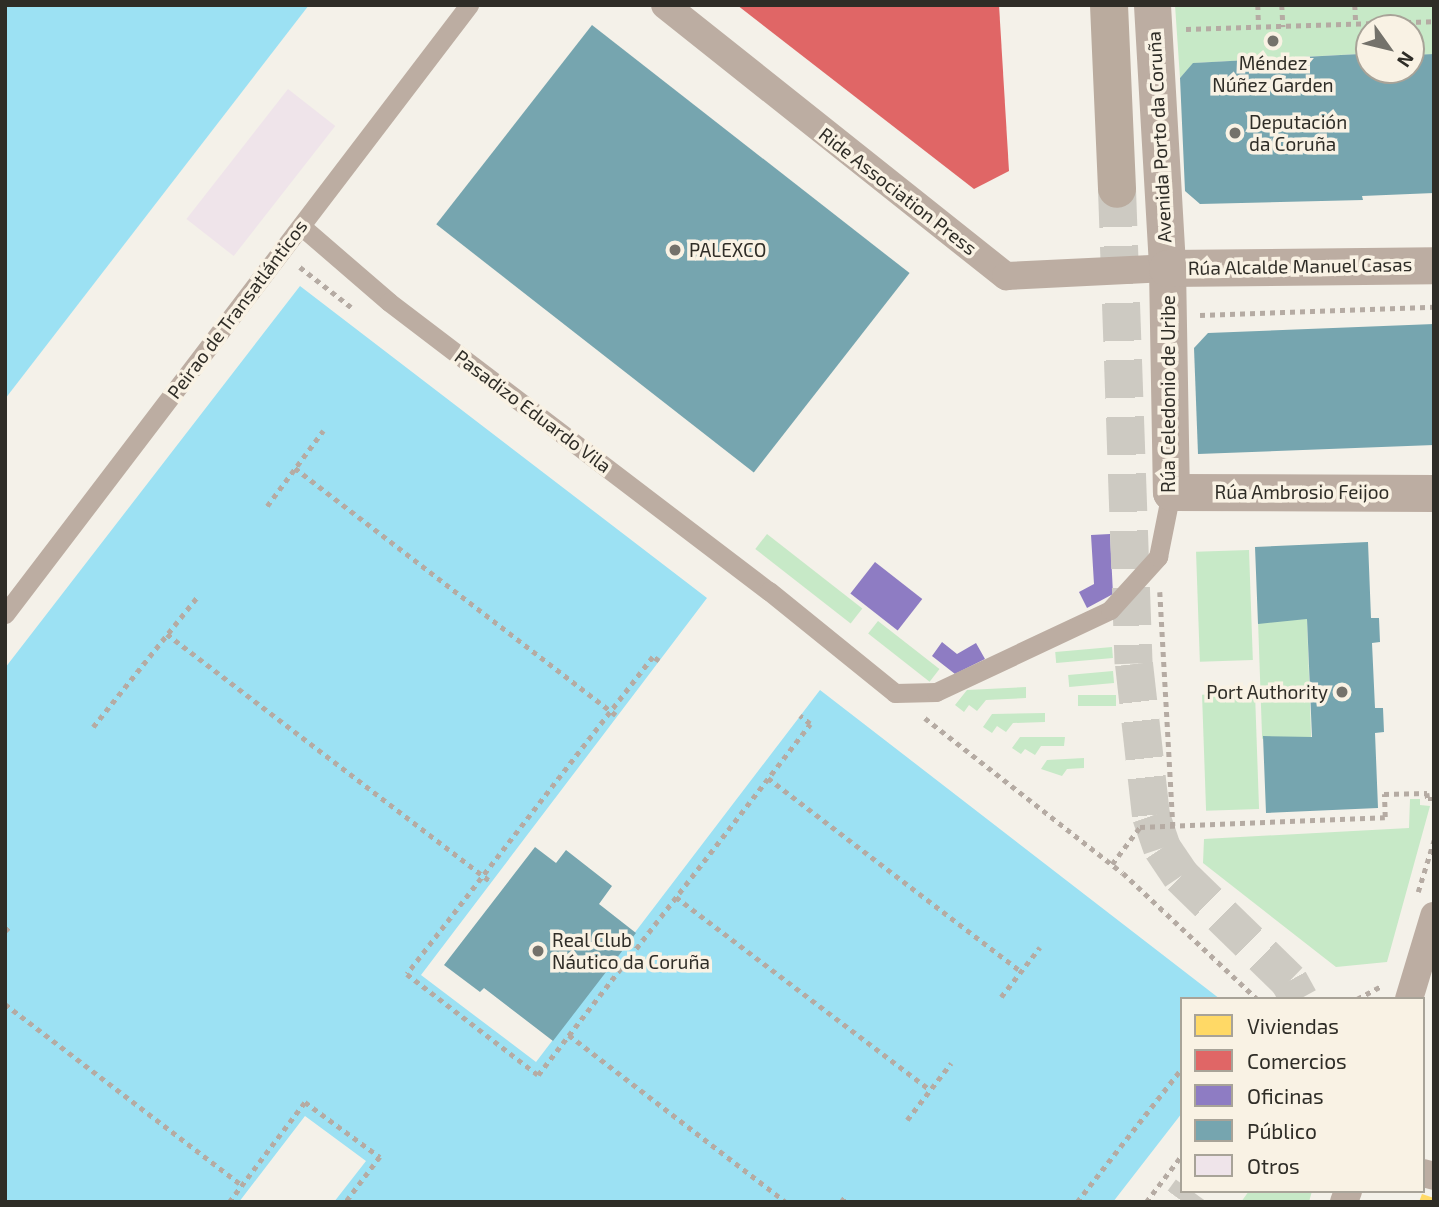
<!DOCTYPE html>
<meta charset="utf-8">
<style>
body{margin:0}
#map{position:relative;width:1439px;height:1207px;overflow:hidden;background:#f4f1e9;font-family:"Exo 2",sans-serif}
div>[style]{position:absolute}
.green>*{inset:0;background:#c7e9c7;transform-origin:0 0}
.water>*{inset:0;background:#9ce1f3}
.homes>*{inset:0;background:#ffd966}
.shops>*{inset:0;background:#e06666}
.offices>*{inset:0;background:#8e7cc3;transform-origin:0 0}
.public>*{inset:0;background:#76a5af;transform-origin:0 0}
.building>*{inset:0;background:#efe4ea;transform-origin:0 0}
.secondary-tunnel>*{height:38px;margin-top:-19px;transform-origin:0;background:repeating-linear-gradient(90deg,#cdcac2 0 38px,transparent 0 57px)}
.path>*{height:4.5px;margin-top:-2.25px;transform-origin:0;background:repeating-linear-gradient(90deg,#b5aba3 0 5px,transparent 0 10px)}
.service>*{height:19px;margin:-9.5px;padding:0 9.5px;transform-origin:9.5px;border-radius:9.5px;background:#bcada2}
.pedestrian>*{height:28px;margin:-14px;padding:0 14px;transform-origin:14px;border-radius:14px;background:#bcada2}
.minor>*{height:37px;margin:-18.5px;padding:0 18.5px;transform-origin:18.5px;border-radius:18.5px;background:#bcada2}
.secondary>*{height:38px;margin:-19px;padding:0 19px;transform-origin:19px;border-radius:19px;background:#baab9e}
.dots>*{width:19px;height:19px;translate:-50% -50%;box-sizing:border-box;border:4px solid #f9f2e4;border-radius:50%}
span{translate:-50% -50%;white-space:nowrap;text-align:center;line-height:1.15;-webkit-text-stroke:7px #f9f2e4;paint-order:stroke}
.poi-label{font-size:19px;color:#2f2d27}
.left{translate:0 -50%;text-align:left}
.right{translate:-100% -50%;text-align:right}
.street-label{font-size:19px;color:#2f2d27}
.frame{position:absolute;inset:0;border:7px solid #2f2d27;pointer-events:none}
.legend{position:absolute;left:1180px;top:997px;width:245px;height:196px;box-sizing:border-box;background:#f9f2e4;border:2px solid #a8a398;margin:0;padding:9px 12px;list-style:none;font-size:21px;color:#2f2d27}
.legend li{display:flex;align-items:center;gap:14px;height:35px}
.legend b{width:35px;border:2px solid #a8a398}
.north{position:absolute;left:1355px;top:14px;width:70px;height:70px;box-sizing:border-box;background:#f9f2e4;border:2px solid #a8a398;border-radius:50%;rotate:124deg;font-size:19px;font-weight:700;line-height:28px;text-align:center;color:#2f2d27}
.north::after{content:'';display:block;margin:auto;width:24px;height:32px;background:#74726b;clip-path:polygon(50% 0,100% 100%,50% 72%,0 100%)}
</style>
<div id="map">
<div class="green">
<div style="clip-path:polygon(1175px 5px,1434px 5px,1434px 54px,1411px 55px,1411px 28px,1369px 28px,1369px 57px,1359px 54px,1194px 63px,1180px 78px)"></div>
<div style="left:767px;top:534px;width:121px;height:19px;rotate:38deg"></div>
<div style="left:1249px;top:550px;width:110px;height:53px;rotate:88deg"></div>
<div style="left:1307px;top:619px;width:118px;height:49px;rotate:88deg"></div>
<div style="left:878px;top:621px;width:78px;height:16px;rotate:38deg"></div>
<div style="left:1112px;top:647px;width:11px;height:57px;rotate:85deg"></div>
<div style="left:1113px;top:671px;width:12px;height:45px;rotate:85deg"></div>
<div style="clip-path:polygon(1026px 687px,1026px 698px,986px 700px,977px 711px,969px 705px,964px 712px,955px 705px,967px 690px)"></div>
<div style="left:1255px;top:693px;width:116px;height:53px;rotate:88deg"></div>
<div style="left:1116px;top:695px;width:11px;height:38px;rotate:90deg"></div>
<div style="clip-path:polygon(1045px 713px,1045px 722px,1013px 723px,1006px 732px,997px 726px,992px 733px,983px 727px,992px 714px)"></div>
<div style="clip-path:polygon(1020px 737px,1065px 737px,1064px 746px,1041px 746px,1035px 755px,1025px 749px,1021px 754px,1012px 748px)"></div>
<div style="clip-path:polygon(1084px 758px,1084px 768px,1067px 769px,1062px 776px,1041px 769px,1047px 760px)"></div>
<div style="clip-path:polygon(1410px 799px,1420px 799px,1420px 805px,1430px 806px,1387px 962px,1336px 967px,1203px 863px,1204px 839px,1409px 828px)"></div>
<div style="clip-path:polygon(1249px 1191px,1312px 1191px,1309px 1202px,1241px 1202px)"></div>
</div>
<div class="water">
<div style="clip-path:polygon(5px 5px,309px 5px,5px 399px)"></div>
<div style="clip-path:polygon(300px 286px,707px 598px,421px 975px,536px 1062px,820px 690px,1220px 999px,1182px 999px,1182px 1113px,1113px 1202px,334px 1202px,366px 1161px,305px 1116px,239px 1202px,5px 1202px,5px 668px)"></div>
</div>
<div class="homes">
<div style="clip-path:polygon(1422px 1194px,1434px 1198px,1434px 1202px,1419px 1202px)"></div>
</div>
<div class="shops">
<div style="clip-path:polygon(737px 5px,999px 5px,1009px 171px,974px 189px)"></div>
</div>
<div class="offices">
<div style="clip-path:polygon(1110px 534px,1113px 594px,1087px 608px,1079px 592px,1094px 584px,1091px 535px)"></div>
<div style="left:875px;top:562px;width:60px;height:40px;rotate:38deg"></div>
<div style="clip-path:polygon(942px 642px,957px 654px,976px 643px,985px 659px,955px 674px,932px 656px)"></div>
</div>
<div class="public">
<div style="left:592px;top:25px;width:403px;height:253px;rotate:38deg"></div>
<div style="clip-path:polygon(1360px 54px,1360px 58px,1369px 57px,1369px 70px,1411px 70px,1411px 55px,1434px 54px,1434px 193px,1362px 196px,1363px 200px,1200px 204px,1185px 191px,1180px 78px,1193px 63px)"></div>
<div style="clip-path:polygon(1434px 324px,1434px 445px,1198px 454px,1194px 348px,1208px 333px)"></div>
<div style="clip-path:polygon(1368px 542px,1371px 618px,1379px 618px,1380px 642px,1372px 643px,1375px 708px,1383px 708px,1384px 732px,1375px 733px,1378px 808px,1266px 813px,1263px 736px,1312px 737px,1307px 619px,1258px 624px,1255px 547px)"></div>
<div style="clip-path:polygon(535px 847px,556px 863px,566px 850px,612px 886px,599px 904px,636px 933px,553px 1041px,484px 988px,480px 992px,444px 965px)"></div>
</div>
<div class="building">
<div style="left:288px;top:89px;width:60px;height:165px;rotate:38deg"></div>
</div>
<div class="secondary-tunnel">
<div style="left:1117px;top:189px;width:475px;rotate:88deg"></div>
<div style="left:1134px;top:664px;width:153px;rotate:83.6deg"></div>
<div style="left:1151px;top:816px;width:34px;rotate:71deg"></div>
<div style="left:1162px;top:848px;width:34px;rotate:56deg"></div>
<div style="left:1181px;top:876px;width:151px;rotate:44.2deg"></div>
<div style="left:1289px;top:981px;width:21px;rotate:61deg"></div>
<div style="left:1183px;top:1202px;width:14px;rotate:-54deg"></div>
</div>
<div class="path">
<div style="left:1258px;top:5px;width:23px;rotate:88deg"></div>
<div style="left:1282px;top:5px;width:22px;rotate:87deg"></div>
<div style="left:1355px;top:5px;width:19px;rotate:87deg"></div>
<div style="left:1186px;top:29px;width:248px;rotate:-1.8deg"></div>
<div style="left:300px;top:267px;width:65px;rotate:38.1deg"></div>
<div style="left:1200px;top:315px;width:234px;rotate:-2deg"></div>
<div style="left:295px;top:468px;width:405px;rotate:37.6deg"></div>
<div style="left:267px;top:506px;width:94px;rotate:-53.3deg"></div>
<div style="left:1160px;top:592px;width:234px;rotate:86.8deg"></div>
<div style="left:167px;top:634px;width:407px;rotate:37.4deg"></div>
<div style="left:659px;top:661px;width:7px;rotate:-146deg"></div>
<div style="left:653px;top:657px;width:401px;rotate:127.8deg"></div>
<div style="left:407px;top:974px;width:165px;rotate:37.6deg"></div>
<div style="left:538px;top:1075px;width:444px;rotate:-52.2deg"></div>
<div style="left:810px;top:724px;width:13px;rotate:-141deg"></div>
<div style="left:925px;top:718px;width:251px;rotate:38.1deg"></div>
<div style="left:1123px;top:873px;width:184px;rotate:43.2deg"></div>
<div style="left:93px;top:727px;width:166px;rotate:-51.3deg"></div>
<div style="left:768px;top:778px;width:317px;rotate:37.4deg"></div>
<div style="left:1112px;top:864px;width:46px;rotate:-52.9deg"></div>
<div style="left:1140px;top:827px;width:245px;rotate:-2.3deg"></div>
<div style="left:1385px;top:817px;width:23px;rotate:-92deg"></div>
<div style="left:1384px;top:794px;width:43px;rotate:-1.3deg"></div>
<div style="left:1427px;top:793px;width:6px;rotate:81deg"></div>
<div style="left:1428px;top:799px;width:6px"></div>
<div style="left:1418px;top:892px;width:54px;rotate:-72.9deg"></div>
<div style="left:676px;top:897px;width:319px;rotate:37.2deg"></div>
<div style="left:5px;top:931px;width:7px;rotate:-45deg"></div>
<div style="left:1001px;top:997px;width:63px;rotate:-52deg"></div>
<div style="left:1357px;top:999px;width:27px;rotate:-28deg"></div>
<div style="left:5px;top:1004px;width:298px;rotate:37.4deg"></div>
<div style="left:569px;top:1035px;width:274px;rotate:37.6deg"></div>
<div style="left:907px;top:1120px;width:72px;rotate:-52.3deg"></div>
<div style="left:229px;top:1202px;width:126px;rotate:-52.8deg"></div>
<div style="left:305px;top:1102px;width:93px;rotate:36.3deg"></div>
<div style="left:380px;top:1157px;width:56px;rotate:127.1deg"></div>
<div style="left:841px;top:1202px;width:9px;rotate:-54deg"></div>
<div style="left:1077px;top:1202px;width:170px;rotate:-51.9deg"></div>
<div style="left:1146px;top:1202px;width:59px;rotate:-52.5deg"></div>
</div>
<div class="service">
<div style="left:301px;top:226px;width:116px;rotate:40.8deg"></div>
<div style="left:389px;top:302px;width:477px;rotate:37.3deg"></div>
<div style="left:769px;top:591px;width:162px;rotate:39deg"></div>
<div style="left:895px;top:693px;width:41px;rotate:-1.4deg"></div>
<div style="left:936px;top:692px;width:192px;rotate:-25.2deg"></div>
<div style="left:1110px;top:610px;width:72px;rotate:-47.8deg"></div>
<div style="left:1158px;top:557px;width:66px;rotate:-78.7deg"></div>
<div style="left:5px;top:614px;width:766px;rotate:-52.7deg"></div>
</div>
<div class="pedestrian">
<div style="left:665px;top:5px;width:436px;rotate:38.5deg"></div>
<div style="left:1006px;top:276px;width:161px;rotate:-2.8deg"></div>
<div style="left:1409px;top:999px;width:87px;rotate:-73.2deg"></div>
<div style="left:1423px;top:1173px;width:11px;rotate:15deg"></div>
<div style="left:1344px;top:1202px;width:12px;rotate:-70deg"></div>
</div>
<div class="minor">
<div style="left:1152px;top:5px;width:263px;rotate:86.7deg"></div>
<div style="left:1167px;top:268px;width:224px;rotate:89deg"></div>
<div style="left:1171px;top:492px;width:263px;rotate:0.2deg"></div>
<div style="left:1167px;top:268px;width:267px;rotate:-0.6deg"></div>
</div>
<div class="secondary">
<div style="left:1109px;top:5px;width:184px;rotate:87.5deg"></div>
</div>
<div class="dots">
<div style="left:1273px;top:41px;background:#74726b"></div>
<div style="left:1235px;top:133px;background:#74726b"></div>
<div style="left:675px;top:250px;background:#74726b"></div>
<div style="left:1342px;top:692px;background:#74726b"></div>
<div style="left:538px;top:951px;background:#74726b"></div>
</div>
<div class="poi-label">
<span style="left:1273px;top:74px">Méndez<br>Núñez Garden</span>
<span class="left" style="left:1249px;top:133px">Deputación<br>da Coruña</span>
<span class="left" style="left:689px;top:250px">PALEXCO</span>
<span class="right" style="left:1328px;top:692px">Port Authority</span>
<span class="left" style="left:552px;top:951px">Real Club<br>Náutico da Coruña</span>
</div>
<div class="street-label">
<span style="left:1159px;top:137px;rotate:-93deg">Avenida Porto da Coruña</span>
<span style="left:898px;top:191px;rotate:38deg">Ride Association Press</span>
<span style="left:1300px;top:266px;rotate:-1deg">Rúa Alcalde Manuel Casas</span>
<span style="left:237px;top:309px;rotate:-53deg">Peirao de Transatlánticos</span>
<span style="left:1168px;top:394px;rotate:-90deg">Rúa Celedonio de Uribe</span>
<span style="left:533px;top:411px;rotate:37deg">Pasadizo Eduardo Vila</span>
<span style="left:1302px;top:492px">Rúa Ambrosio Feijoo</span>
</div>
<div class="frame"></div>
<ul class="legend">
<li><b style="height:19px;background:#ffd966"></b>Viviendas</li>
<li><b style="height:19px;background:#e06666"></b>Comercios</li>
<li><b style="height:19px;background:#8e7cc3"></b>Oficinas</li>
<li><b style="height:19px;background:#76a5af"></b>Público</li>
<li><b style="height:19px;background:#efe4ea"></b>Otros</li>
</ul>
<div class="north">N</div>
</div>
